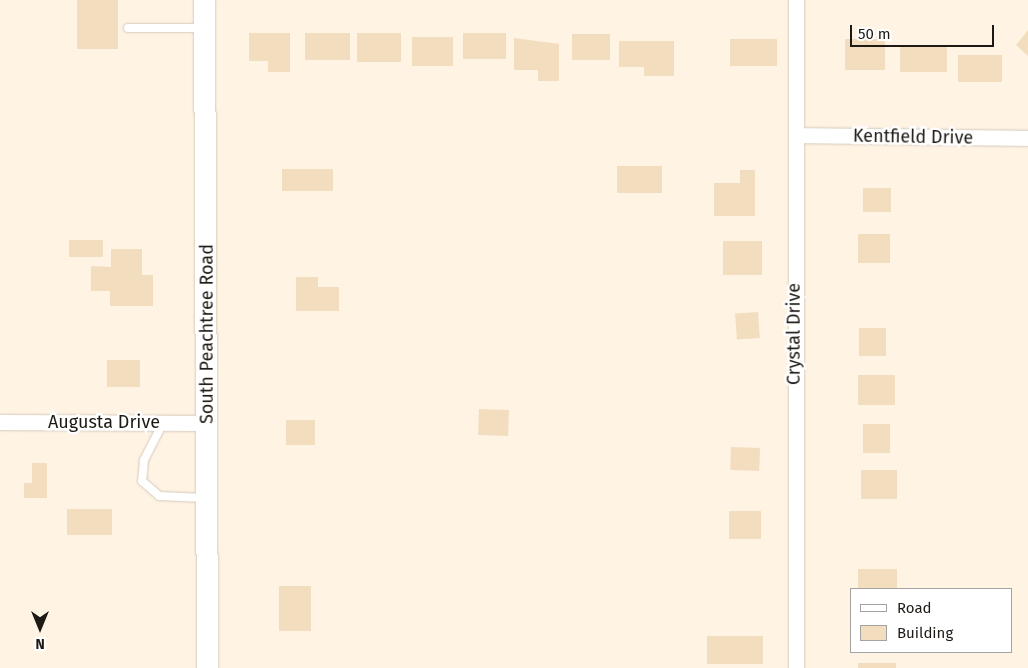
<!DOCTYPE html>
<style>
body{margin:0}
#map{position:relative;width:1028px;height:668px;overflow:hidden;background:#fff3e4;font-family:"Fira Sans",sans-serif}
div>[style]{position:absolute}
.building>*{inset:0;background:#f3ddbf;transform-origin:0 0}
.roads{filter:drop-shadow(0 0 1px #d5cbbc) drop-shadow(0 0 1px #d5cbbc)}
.service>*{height:8px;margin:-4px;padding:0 4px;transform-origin:4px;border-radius:4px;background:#fff}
.minor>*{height:15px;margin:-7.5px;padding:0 7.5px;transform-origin:7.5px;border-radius:7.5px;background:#fff}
.secondary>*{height:21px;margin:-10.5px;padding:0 10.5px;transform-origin:10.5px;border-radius:10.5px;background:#fff}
span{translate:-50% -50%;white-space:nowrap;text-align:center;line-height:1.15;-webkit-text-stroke:5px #fff;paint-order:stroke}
.street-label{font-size:18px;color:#1d1914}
.legend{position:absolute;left:850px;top:588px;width:162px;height:65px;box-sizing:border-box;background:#fff;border:1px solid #a5a3a1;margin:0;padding:6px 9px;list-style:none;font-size:15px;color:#1d1914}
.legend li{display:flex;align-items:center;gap:10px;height:25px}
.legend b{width:25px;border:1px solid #a5a3a1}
.north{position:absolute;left:15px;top:603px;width:50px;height:50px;-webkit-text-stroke:4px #fff;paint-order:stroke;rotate:180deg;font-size:14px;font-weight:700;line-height:20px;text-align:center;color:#1d1914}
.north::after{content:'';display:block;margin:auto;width:18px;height:22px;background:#1d1914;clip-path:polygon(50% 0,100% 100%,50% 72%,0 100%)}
.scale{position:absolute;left:850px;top:25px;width:144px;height:22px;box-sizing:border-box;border:2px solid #1d1914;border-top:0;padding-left:6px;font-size:15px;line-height:18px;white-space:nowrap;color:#1d1914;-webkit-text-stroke:4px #fff;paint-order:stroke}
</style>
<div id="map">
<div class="building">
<div style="left:77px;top:0;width:41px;height:49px"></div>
<div style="clip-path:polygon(1028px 30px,1028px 56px,1016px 45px)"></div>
<div style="clip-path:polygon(249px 33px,290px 33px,290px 72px,268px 72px,268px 61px,249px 61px)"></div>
<div style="left:305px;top:33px;width:45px;height:27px"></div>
<div style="left:357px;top:33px;width:44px;height:29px"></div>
<div style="left:463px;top:33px;width:43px;height:26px"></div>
<div style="left:572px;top:34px;width:38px;height:26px"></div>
<div style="left:412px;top:37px;width:41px;height:29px"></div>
<div style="clip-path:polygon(514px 38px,559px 44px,559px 81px,538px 81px,538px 70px,514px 70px)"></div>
<div style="left:730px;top:39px;width:47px;height:27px"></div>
<div style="left:845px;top:39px;width:40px;height:31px"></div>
<div style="clip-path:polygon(619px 41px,674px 41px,674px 76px,644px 76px,644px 67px,619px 67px)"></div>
<div style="left:900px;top:45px;width:47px;height:27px"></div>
<div style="left:958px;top:55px;width:44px;height:27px"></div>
<div style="left:617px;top:166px;width:45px;height:27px"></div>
<div style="left:282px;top:169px;width:51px;height:22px"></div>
<div style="clip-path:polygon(740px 170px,755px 170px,755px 216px,714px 216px,714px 183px,740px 183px)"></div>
<div style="left:863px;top:188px;width:28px;height:24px"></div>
<div style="left:858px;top:234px;width:32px;height:29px"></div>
<div style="left:69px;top:240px;width:34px;height:17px"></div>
<div style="left:723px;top:241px;width:39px;height:34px"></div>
<div style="clip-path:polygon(111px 249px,142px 249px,142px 275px,153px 275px,153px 306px,110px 306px,110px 291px,91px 291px,91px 266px,111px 267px)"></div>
<div style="clip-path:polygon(296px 277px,318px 277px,318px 287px,339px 287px,339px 311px,296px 311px)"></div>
<div style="left:758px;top:312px;width:26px;height:23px;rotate:86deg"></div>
<div style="left:859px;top:328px;width:27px;height:28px"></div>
<div style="left:107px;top:360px;width:33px;height:27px"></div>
<div style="left:858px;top:375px;width:37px;height:30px"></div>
<div style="left:479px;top:409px;width:30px;height:26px;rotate:2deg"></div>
<div style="left:286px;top:420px;width:29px;height:25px"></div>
<div style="left:863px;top:424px;width:27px;height:29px"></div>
<div style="left:731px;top:447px;width:29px;height:23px;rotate:2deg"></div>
<div style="clip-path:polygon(32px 463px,47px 463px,47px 498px,24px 498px,24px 483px,32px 483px)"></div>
<div style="left:861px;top:470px;width:36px;height:29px"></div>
<div style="left:67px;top:509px;width:45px;height:26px"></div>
<div style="left:729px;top:511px;width:32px;height:28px"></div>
<div style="left:858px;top:569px;width:39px;height:20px"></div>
<div style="left:279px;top:586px;width:32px;height:45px"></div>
<div style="left:707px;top:636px;width:56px;height:28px"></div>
<div style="left:858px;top:663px;width:38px;height:5px"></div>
</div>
<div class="roads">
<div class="service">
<div style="left:128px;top:28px;width:74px"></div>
<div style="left:163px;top:423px;width:42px;rotate:117.2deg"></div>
<div style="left:144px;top:460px;width:21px;rotate:95deg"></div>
<div style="left:142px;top:481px;width:23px;rotate:41deg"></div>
<div style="left:159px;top:496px;width:46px;rotate:2.5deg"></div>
</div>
<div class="minor">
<div style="left:797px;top:135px;width:231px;rotate:0.7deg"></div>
<div style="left:0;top:422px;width:207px;rotate:0.3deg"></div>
<div style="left:796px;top:668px;width:668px;rotate:-90deg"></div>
</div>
<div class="secondary">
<div style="left:204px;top:0;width:668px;rotate:89.74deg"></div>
</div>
</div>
<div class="street-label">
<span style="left:913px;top:137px;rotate:1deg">Kentfield Drive</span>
<span style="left:207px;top:334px;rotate:-90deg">South Peachtree Road</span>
<span style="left:794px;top:334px;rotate:-90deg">Crystal Drive</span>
<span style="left:104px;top:422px">Augusta Drive</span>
</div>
<ul class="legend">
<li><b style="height:6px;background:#fff"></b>Road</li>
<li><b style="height:14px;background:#f3ddbf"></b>Building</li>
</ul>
<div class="north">N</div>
<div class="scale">50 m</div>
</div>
